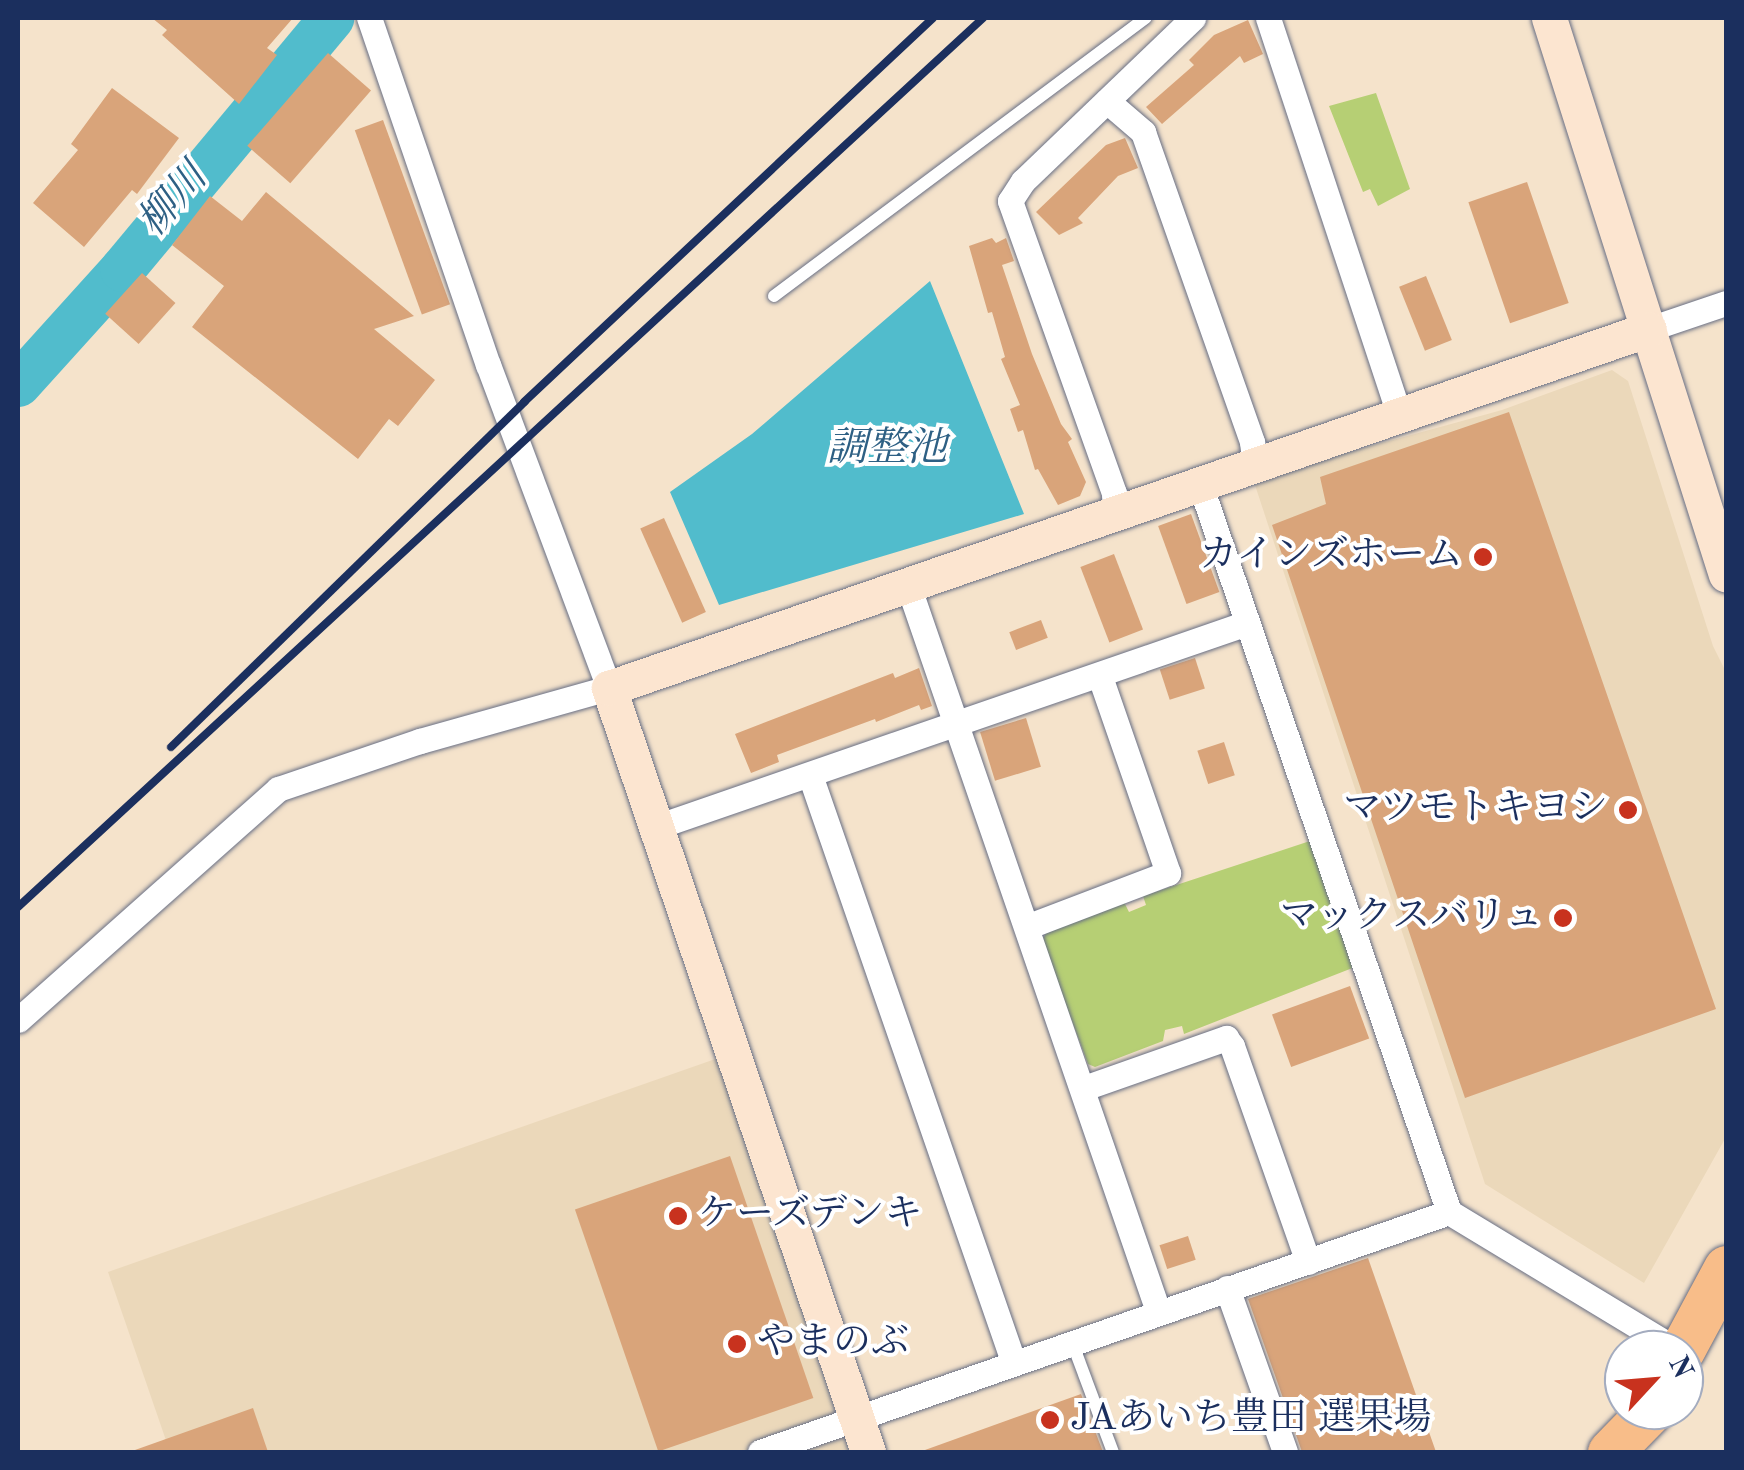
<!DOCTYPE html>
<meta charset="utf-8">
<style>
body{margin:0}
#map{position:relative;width:1744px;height:1470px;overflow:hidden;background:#f5e3cb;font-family:"Old Standard TT","Noto Serif JP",serif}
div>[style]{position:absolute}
.built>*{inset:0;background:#ebd8ba}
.green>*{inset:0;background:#b6cf74}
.water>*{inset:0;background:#51bccc}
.river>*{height:45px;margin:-22.5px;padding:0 22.5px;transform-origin:22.5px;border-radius:22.5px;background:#51bccc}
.building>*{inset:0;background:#d9a47a;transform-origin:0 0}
.roads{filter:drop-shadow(0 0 2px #676e84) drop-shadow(0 0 2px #676e84)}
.lane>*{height:12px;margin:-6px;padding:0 6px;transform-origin:6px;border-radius:6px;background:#fff}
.street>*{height:25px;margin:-12.5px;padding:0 12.5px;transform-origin:12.5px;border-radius:12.5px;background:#fff}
.secondary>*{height:35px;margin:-17.5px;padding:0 17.5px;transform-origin:17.5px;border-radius:17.5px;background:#fce5d0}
.highway>*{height:45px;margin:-22.5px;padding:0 22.5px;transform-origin:22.5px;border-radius:22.5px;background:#f8bd89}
.rail>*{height:8px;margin:-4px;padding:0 4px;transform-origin:4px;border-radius:4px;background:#1b2f5e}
.dots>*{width:28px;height:28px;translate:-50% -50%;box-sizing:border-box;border:5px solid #fff;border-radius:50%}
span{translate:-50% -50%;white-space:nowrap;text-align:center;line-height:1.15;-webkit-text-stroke:8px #fff;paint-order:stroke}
.poi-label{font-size:38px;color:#1b2f5e}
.right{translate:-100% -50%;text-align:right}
.left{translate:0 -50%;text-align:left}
.water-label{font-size:40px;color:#2e6084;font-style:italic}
.frame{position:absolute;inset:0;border:20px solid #1b2f5e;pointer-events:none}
.north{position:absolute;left:1604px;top:1330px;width:100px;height:100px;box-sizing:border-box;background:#fff;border:2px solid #a4acbf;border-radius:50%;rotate:64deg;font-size:28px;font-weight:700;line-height:40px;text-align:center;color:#1b2f5e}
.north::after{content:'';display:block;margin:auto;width:35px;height:45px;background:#c8321e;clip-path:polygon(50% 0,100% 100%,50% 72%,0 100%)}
</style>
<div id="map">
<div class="built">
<div style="clip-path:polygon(1612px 370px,1628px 381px,1713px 646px,1726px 672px,1726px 1137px,1644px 1283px,1485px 1184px,1255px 485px,1258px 477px,1502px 410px)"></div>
<div style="clip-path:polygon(741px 1050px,856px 1452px,170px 1452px,108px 1272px)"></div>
</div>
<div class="green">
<div style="clip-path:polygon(1376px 93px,1410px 189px,1378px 206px,1370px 189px,1363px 192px,1329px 106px)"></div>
<div style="clip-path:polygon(1316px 839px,1355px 967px,1184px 1034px,1182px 1026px,1165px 1030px,1163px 1041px,1095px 1067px,1088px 1064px,1042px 941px,1049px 927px,1124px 902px,1129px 912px,1146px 905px,1143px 896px)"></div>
</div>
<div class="water">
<div style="clip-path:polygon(930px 281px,1024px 514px,719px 605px,670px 492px,752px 434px)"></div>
</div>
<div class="river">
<div style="left:18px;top:384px;width:155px;rotate:-47.9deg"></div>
<div style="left:122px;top:269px;width:327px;rotate:-50.2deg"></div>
</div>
<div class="building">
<div style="clip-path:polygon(152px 18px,293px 18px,267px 48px,277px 55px,239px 104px,162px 35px,167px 30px)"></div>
<div style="clip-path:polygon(1248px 20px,1263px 54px,1244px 63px,1240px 56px,1162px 124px,1146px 107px,1194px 65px,1189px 60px,1214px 35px)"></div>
<div style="left:328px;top:53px;width:57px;height:123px;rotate:41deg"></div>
<div style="clip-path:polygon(112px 88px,179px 138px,137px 194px,132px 190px,84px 247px,33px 203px,78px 150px,71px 144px)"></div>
<div style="left:383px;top:120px;width:196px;height:30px;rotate:70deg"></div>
<div style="clip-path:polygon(1125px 138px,1138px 168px,1118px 176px,1078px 218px,1083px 223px,1059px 235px,1036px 212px,1106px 145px)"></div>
<div style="left:1527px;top:182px;width:128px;height:62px;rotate:71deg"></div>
<div style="clip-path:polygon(266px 192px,414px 316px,374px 329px,435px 380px,398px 426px,389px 419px,358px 459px,192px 327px,224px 286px,172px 245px,210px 196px,242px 221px)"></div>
<div style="clip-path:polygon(992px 238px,996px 243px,1006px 238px,1014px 261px,1002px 265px,1032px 354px,1061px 424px,1072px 439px,1068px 442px,1086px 482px,1080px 496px,1058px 505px,1038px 469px,1035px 470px,1023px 430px,1018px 432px,1010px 409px,1020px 405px,1001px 359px,1005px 357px,992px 312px,988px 313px,969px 246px)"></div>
<div style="left:142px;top:273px;width:45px;height:55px;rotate:42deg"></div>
<div style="left:1426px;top:276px;width:69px;height:29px;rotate:68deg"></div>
<div style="clip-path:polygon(1509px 412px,1716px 1009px,1465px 1098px,1272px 525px,1326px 504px,1320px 477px)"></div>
<div style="left:1191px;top:514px;width:83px;height:35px;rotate:70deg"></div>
<div style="left:664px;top:518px;width:103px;height:26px;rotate:66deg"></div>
<div style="left:1114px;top:554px;width:81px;height:36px;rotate:69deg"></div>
<div style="left:1041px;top:620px;width:19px;height:34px;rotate:69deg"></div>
<div style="left:1195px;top:658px;width:32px;height:37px;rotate:72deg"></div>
<div style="clip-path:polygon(919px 668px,932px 706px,921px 710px,919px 705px,876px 722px,875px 719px,777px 755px,779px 762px,751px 773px,735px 734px,893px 673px,895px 678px)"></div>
<div style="left:1026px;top:718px;width:51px;height:48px;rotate:73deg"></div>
<div style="left:1224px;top:742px;width:35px;height:28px;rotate:72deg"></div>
<div style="left:1350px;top:986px;width:56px;height:83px;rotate:70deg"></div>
<div style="left:730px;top:1156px;width:256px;height:164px;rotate:71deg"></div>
<div style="left:1188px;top:1236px;width:25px;height:30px;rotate:72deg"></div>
<div style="clip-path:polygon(1368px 1258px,1436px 1452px,1302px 1452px,1248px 1299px)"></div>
<div style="clip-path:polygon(1081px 1394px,1103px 1452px,925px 1452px,925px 1450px)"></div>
<div style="clip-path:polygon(253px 1408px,268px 1452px,136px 1452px,135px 1450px)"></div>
</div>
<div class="roads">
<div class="lane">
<div style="left:774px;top:296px;width:464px;rotate:-36.8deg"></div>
<div style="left:1072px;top:1342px;width:117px;rotate:69.6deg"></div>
</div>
<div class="street">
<div style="left:1268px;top:18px;width:419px;rotate:71.7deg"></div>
<div style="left:1107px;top:101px;width:48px;rotate:40.7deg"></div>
<div style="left:1143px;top:132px;width:329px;rotate:70.6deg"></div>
<div style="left:1252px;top:442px;width:23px;rotate:83deg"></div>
<div style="left:1649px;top:329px;width:81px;rotate:-18.7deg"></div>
<div style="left:1200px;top:484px;width:769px;rotate:71.12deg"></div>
<div style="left:1449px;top:1212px;width:267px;rotate:31.2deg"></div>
<div style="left:1115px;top:513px;width:20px;rotate:-93deg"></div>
<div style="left:1114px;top:493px;width:310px;rotate:-109.6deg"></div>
<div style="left:1010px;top:201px;width:24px;rotate:-57deg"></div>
<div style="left:1023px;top:181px;width:236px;rotate:-43.8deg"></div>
<div style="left:908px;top:585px;width:768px;rotate:71deg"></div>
<div style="left:810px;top:775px;width:620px;rotate:70.89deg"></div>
<div style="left:653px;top:828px;width:628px;rotate:-19.04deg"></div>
<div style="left:1029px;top:926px;width:149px;rotate:-20.9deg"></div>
<div style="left:1168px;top:873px;width:207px;rotate:-109.1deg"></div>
<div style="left:18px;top:1020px;width:348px;rotate:-41.6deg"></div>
<div style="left:278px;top:789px;width:150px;rotate:-18.7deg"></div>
<div style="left:420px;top:741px;width:196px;rotate:-15.7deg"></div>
<div style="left:609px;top:688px;width:345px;rotate:-110.5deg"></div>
<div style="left:488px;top:365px;width:367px;rotate:-108.9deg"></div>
<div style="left:1084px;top:1088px;width:151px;rotate:-19.4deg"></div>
<div style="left:1226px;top:1038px;width:10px;rotate:53deg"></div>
<div style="left:1232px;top:1046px;width:229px;rotate:70.6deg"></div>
<div style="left:1227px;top:1288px;width:174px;rotate:70.5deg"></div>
<div style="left:760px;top:1452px;width:730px;rotate:-19.2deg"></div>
</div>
<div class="secondary">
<div style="left:1549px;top:18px;width:584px;rotate:72.37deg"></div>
<div style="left:868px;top:1452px;width:807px;rotate:-108.73deg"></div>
<div style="left:609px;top:688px;width:1100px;rotate:-19.04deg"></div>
</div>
<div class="highway">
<div style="left:1682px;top:1350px;width:93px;rotate:-61.8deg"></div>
<div style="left:1610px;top:1452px;width:59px;rotate:-45.7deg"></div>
</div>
</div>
<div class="rail">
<div style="left:171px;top:747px;width:494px;rotate:-44.3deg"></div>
<div style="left:524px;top:402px;width:561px;rotate:-43.19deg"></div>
<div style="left:18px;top:907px;width:1312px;rotate:-42.65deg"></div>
</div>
<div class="dots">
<div style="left:1483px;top:557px;background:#c8321e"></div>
<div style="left:1628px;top:810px;background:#c8321e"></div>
<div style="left:1563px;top:918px;background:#c8321e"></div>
<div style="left:678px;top:1216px;background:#c8321e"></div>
<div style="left:737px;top:1344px;background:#c8321e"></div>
<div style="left:1050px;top:1420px;background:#c8321e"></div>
</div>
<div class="poi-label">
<span class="right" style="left:1463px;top:557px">カインズホーム</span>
<span class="right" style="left:1608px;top:810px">マツモトキヨシ</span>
<span class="right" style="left:1543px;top:918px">マックスバリュ</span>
<span class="left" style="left:698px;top:1216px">ケーズデンキ</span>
<span class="left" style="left:757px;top:1344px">やまのぶ</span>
<span class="left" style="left:1070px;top:1420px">JAあいち豊田 選果場</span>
</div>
<div class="water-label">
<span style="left:174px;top:201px;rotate:-49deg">柳川</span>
<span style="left:887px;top:450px">調整池</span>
</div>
<div class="frame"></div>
<div class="north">N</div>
</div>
